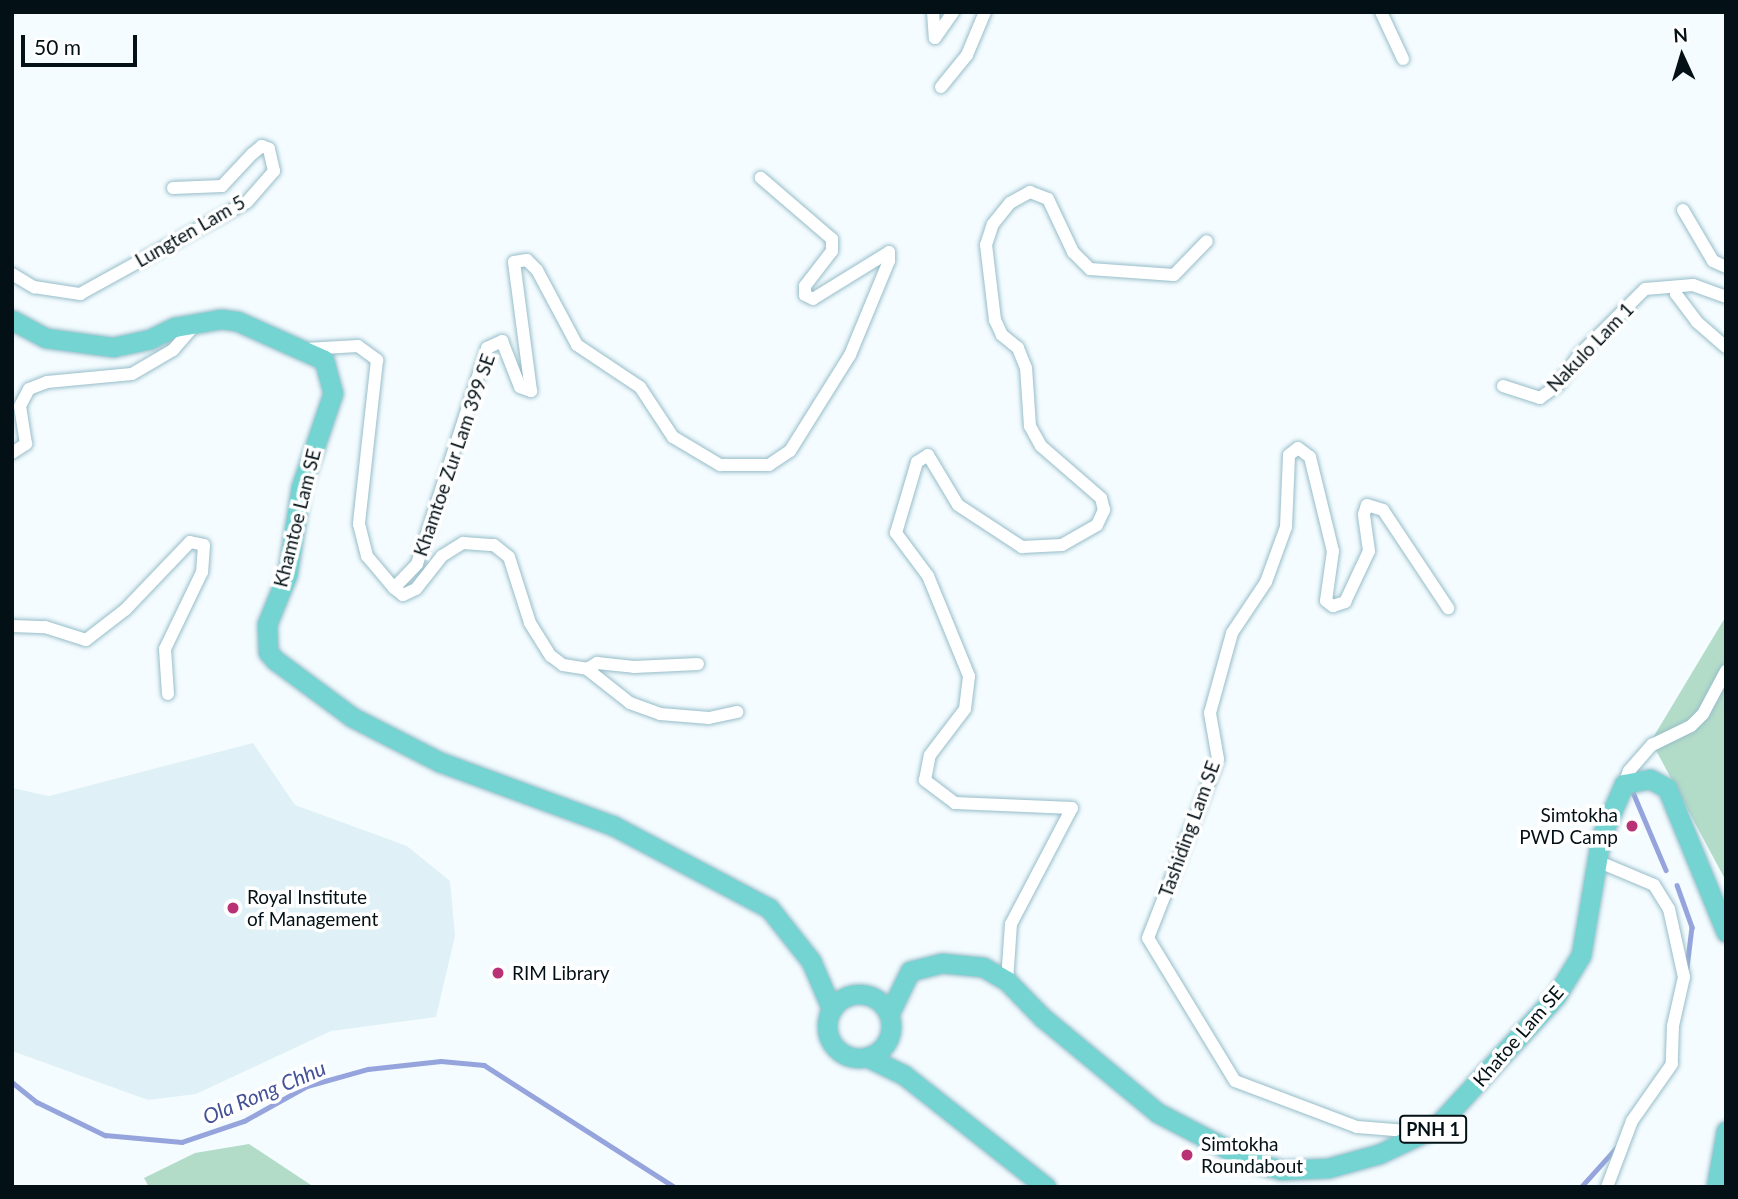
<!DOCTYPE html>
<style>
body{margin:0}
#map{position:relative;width:1738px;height:1199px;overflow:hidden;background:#f4fcff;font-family:Lato,sans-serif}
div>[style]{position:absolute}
.built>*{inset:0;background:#dff1f7}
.green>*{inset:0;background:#b3dcc8}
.stream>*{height:4.5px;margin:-2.25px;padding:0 2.25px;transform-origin:2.25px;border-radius:2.25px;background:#95a4dc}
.roads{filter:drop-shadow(0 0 2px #97bdc9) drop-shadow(0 0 2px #97bdc9)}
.street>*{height:12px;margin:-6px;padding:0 6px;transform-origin:6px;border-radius:6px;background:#fff}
.primary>*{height:19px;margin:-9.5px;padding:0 9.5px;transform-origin:9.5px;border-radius:9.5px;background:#74d4d1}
.primary>.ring{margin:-9.5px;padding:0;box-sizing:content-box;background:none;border:19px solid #74d4d1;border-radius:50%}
.dots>*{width:19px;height:19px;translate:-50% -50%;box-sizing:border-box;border:4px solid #fff;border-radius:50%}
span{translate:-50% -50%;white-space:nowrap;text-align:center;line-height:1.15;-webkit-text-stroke:7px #fff;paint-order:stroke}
.shield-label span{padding:2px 5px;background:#fff;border:2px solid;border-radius:5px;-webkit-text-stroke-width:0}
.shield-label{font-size:18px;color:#031015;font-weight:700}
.street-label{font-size:19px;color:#031015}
.poi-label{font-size:19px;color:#031015}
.right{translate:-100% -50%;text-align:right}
.left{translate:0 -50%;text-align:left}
.water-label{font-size:21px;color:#435197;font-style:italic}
.frame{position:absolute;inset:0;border:14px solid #031015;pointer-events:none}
.north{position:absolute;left:1647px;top:21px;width:70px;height:70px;-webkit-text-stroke:5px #fff;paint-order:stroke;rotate:356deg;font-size:19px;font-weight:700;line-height:28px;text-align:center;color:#031015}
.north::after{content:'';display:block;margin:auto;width:24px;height:32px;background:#031015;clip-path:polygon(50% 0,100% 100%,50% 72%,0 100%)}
.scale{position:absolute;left:21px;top:35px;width:116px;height:32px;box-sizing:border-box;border:4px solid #031015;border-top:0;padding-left:9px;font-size:21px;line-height:24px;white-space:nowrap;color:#031015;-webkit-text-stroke:5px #fff;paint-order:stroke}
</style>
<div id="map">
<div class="built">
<div style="clip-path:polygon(253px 743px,295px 805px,407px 846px,450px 881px,455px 936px,436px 1017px,331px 1031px,196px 1094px,148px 1100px,12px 1051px,12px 788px,49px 796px)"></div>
</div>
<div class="green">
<div style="clip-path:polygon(1726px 616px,1726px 881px,1651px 741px)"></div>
<div style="clip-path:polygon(249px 1144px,314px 1187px,149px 1187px,144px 1178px,195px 1153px)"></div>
</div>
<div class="stream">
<div style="left:1632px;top:790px;width:87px;rotate:67deg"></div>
<div style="left:1677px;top:885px;width:45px;rotate:70.3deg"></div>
<div style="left:1692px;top:927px;width:41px;rotate:97deg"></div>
<div style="left:12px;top:1082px;width:32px;rotate:39deg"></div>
<div style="left:37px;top:1102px;width:76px;rotate:25.9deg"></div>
<div style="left:105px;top:1135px;width:77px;rotate:5.2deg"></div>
<div style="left:182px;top:1142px;width:65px;rotate:-18.7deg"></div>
<div style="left:244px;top:1121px;width:72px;rotate:-29.1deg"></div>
<div style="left:307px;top:1086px;width:63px;rotate:-15.6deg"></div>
<div style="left:368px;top:1069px;width:73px;rotate:-6.3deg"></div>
<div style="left:441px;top:1061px;width:43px;rotate:5.3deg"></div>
<div style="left:484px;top:1065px;width:227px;rotate:32.6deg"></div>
<div style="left:1581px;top:1187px;width:52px;rotate:-48.1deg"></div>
</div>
<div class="roads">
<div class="street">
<div style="left:933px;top:12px;width:26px;rotate:86deg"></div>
<div style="left:935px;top:38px;width:32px;rotate:-55deg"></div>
<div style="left:1381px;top:12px;width:52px;rotate:64.9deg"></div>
<div style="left:941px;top:87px;width:41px;rotate:-50.9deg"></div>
<div style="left:967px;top:55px;width:47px;rotate:-67.3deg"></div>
<div style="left:1683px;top:210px;width:59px;rotate:59.5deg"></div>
<div style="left:1713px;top:261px;width:14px;rotate:25deg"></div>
<div style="left:12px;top:274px;width:26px;rotate:31deg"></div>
<div style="left:34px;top:287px;width:47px;rotate:8.7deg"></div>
<div style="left:80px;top:294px;width:191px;rotate:-28.9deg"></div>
<div style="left:247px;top:202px;width:41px;rotate:-48.9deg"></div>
<div style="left:274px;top:171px;width:23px;rotate:-103deg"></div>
<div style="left:269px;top:149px;width:8px;rotate:-157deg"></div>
<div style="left:262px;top:146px;width:13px;rotate:141deg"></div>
<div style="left:252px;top:154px;width:44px;rotate:133.2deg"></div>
<div style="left:222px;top:186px;width:49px;rotate:177.7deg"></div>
<div style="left:1676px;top:287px;width:7px;rotate:90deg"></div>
<div style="left:1676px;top:294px;width:35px;rotate:53deg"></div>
<div style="left:1697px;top:322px;width:38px;rotate:41deg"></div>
<div style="left:306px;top:349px;width:52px;rotate:-3.3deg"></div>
<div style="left:358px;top:346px;width:24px;rotate:36deg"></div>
<div style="left:377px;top:360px;width:165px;rotate:96.3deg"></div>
<div style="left:359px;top:524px;width:33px;rotate:76deg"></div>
<div style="left:367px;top:556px;width:42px;rotate:49.8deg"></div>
<div style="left:394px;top:588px;width:33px;rotate:-46deg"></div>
<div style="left:417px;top:564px;width:227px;rotate:-72deg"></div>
<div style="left:487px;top:348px;width:17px;rotate:-25deg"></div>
<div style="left:502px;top:341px;width:49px;rotate:68.6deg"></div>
<div style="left:520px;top:387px;width:12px;rotate:20deg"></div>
<div style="left:531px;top:391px;width:130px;rotate:-97.5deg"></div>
<div style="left:514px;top:262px;width:13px;rotate:-9deg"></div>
<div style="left:527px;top:260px;width:14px;rotate:45deg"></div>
<div style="left:537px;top:270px;width:85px;rotate:61.9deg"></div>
<div style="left:577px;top:345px;width:76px;rotate:33.7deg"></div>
<div style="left:640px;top:387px;width:60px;rotate:56.6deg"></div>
<div style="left:673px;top:437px;width:55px;rotate:30.8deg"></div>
<div style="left:720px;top:465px;width:49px"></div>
<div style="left:769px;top:465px;width:25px;rotate:-34deg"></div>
<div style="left:790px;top:451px;width:113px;rotate:-58deg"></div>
<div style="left:850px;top:355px;width:102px;rotate:-67.5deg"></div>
<div style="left:889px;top:261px;width:9px;rotate:-90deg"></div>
<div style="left:889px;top:252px;width:89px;rotate:148.3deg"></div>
<div style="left:813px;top:299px;width:9px;rotate:-153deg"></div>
<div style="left:805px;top:295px;width:9px;rotate:-90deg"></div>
<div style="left:805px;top:286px;width:44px;rotate:-52.4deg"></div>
<div style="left:832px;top:251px;width:12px;rotate:-90deg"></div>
<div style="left:832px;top:239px;width:94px;rotate:-139.3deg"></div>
<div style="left:1503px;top:386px;width:39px;rotate:18deg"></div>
<div style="left:1540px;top:398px;width:22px;rotate:-36deg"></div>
<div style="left:1558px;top:385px;width:37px;rotate:-55deg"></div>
<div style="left:1579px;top:355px;width:93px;rotate:-45deg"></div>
<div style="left:1645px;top:289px;width:48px;rotate:-4.8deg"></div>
<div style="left:1693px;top:285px;width:35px;rotate:20deg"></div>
<div style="left:12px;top:453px;width:17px;rotate:-33deg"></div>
<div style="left:26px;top:444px;width:38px;rotate:-99deg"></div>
<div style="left:20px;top:406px;width:19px;rotate:-62deg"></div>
<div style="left:29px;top:389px;width:19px;rotate:-21deg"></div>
<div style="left:47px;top:382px;width:85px;rotate:-5.4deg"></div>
<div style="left:132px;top:374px;width:48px;rotate:-30.3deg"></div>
<div style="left:173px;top:350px;width:37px;rotate:-49deg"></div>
<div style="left:394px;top:588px;width:11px;rotate:38deg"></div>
<div style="left:403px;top:595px;width:14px;rotate:-25deg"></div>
<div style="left:416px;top:589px;width:42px;rotate:-51.8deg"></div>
<div style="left:442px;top:556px;width:25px;rotate:-32deg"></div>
<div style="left:463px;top:543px;width:31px;rotate:4deg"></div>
<div style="left:494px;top:545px;width:19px;rotate:39deg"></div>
<div style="left:509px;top:557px;width:69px;rotate:72.3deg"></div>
<div style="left:530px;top:623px;width:39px;rotate:58deg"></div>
<div style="left:551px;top:656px;width:15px;rotate:37deg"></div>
<div style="left:563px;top:665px;width:24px;rotate:9deg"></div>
<div style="left:587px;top:669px;width:55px;rotate:38.3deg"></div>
<div style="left:630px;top:703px;width:32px;rotate:20deg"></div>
<div style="left:660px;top:714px;width:49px;rotate:4.7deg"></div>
<div style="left:709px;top:718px;width:29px;rotate:-12deg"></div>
<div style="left:12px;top:626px;width:33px;rotate:2deg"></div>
<div style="left:45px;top:627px;width:43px;rotate:17.6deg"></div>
<div style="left:86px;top:640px;width:49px;rotate:-37.6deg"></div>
<div style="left:125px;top:610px;width:94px;rotate:-46.3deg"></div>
<div style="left:190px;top:542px;width:14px;rotate:12deg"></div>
<div style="left:204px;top:545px;width:27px;rotate:94deg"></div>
<div style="left:202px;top:572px;width:85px;rotate:115.7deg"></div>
<div style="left:165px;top:649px;width:45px;rotate:86.2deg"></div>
<div style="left:587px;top:669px;width:12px;rotate:-31deg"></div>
<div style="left:597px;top:663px;width:37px;rotate:6deg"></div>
<div style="left:634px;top:667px;width:64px;rotate:-2.7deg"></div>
<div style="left:1624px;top:784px;width:14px;rotate:-69deg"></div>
<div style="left:1629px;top:771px;width:35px;rotate:-49deg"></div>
<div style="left:1652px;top:745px;width:43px;rotate:-26deg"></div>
<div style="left:1691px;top:726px;width:17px;rotate:-45deg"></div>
<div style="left:1703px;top:714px;width:49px;rotate:-61.9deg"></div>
<div style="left:1597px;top:861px;width:62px;rotate:22.8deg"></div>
<div style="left:1654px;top:885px;width:28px;rotate:58deg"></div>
<div style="left:1669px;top:909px;width:70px;rotate:77.6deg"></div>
<div style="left:1684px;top:977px;width:50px;rotate:102.7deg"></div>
<div style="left:1673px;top:1026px;width:38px;rotate:92deg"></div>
<div style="left:1672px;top:1064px;width:70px;rotate:125.1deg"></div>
<div style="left:1632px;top:1121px;width:71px;rotate:110.7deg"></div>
<div style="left:1007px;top:981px;width:57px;rotate:-86deg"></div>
<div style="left:1011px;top:924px;width:131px;rotate:-62.3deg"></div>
<div style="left:1072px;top:808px;width:117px;rotate:-177.6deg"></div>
<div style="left:955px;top:803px;width:38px;rotate:-143deg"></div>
<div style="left:925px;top:780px;width:25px;rotate:-79deg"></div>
<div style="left:930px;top:755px;width:58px;rotate:-52.7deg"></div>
<div style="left:965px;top:709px;width:33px;rotate:-83deg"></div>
<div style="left:969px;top:676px;width:108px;rotate:-112.3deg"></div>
<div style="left:928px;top:576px;width:54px;rotate:-126.7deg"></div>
<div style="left:896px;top:533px;width:74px;rotate:-73.5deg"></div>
<div style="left:917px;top:462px;width:13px;rotate:-32deg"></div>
<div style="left:928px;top:455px;width:58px;rotate:59deg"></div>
<div style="left:958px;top:505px;width:77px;rotate:33.3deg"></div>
<div style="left:1022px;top:547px;width:40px;rotate:-2.9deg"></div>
<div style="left:1062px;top:545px;width:40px;rotate:-29.7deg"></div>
<div style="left:1097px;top:525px;width:17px;rotate:-65deg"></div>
<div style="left:1104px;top:510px;width:12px;rotate:-104deg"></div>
<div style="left:1101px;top:498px;width:79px;rotate:-139.1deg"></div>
<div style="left:1041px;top:446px;width:23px;rotate:-119deg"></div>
<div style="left:1030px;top:426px;width:58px;rotate:-93.9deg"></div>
<div style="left:1026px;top:368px;width:22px;rotate:-112deg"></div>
<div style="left:1018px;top:348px;width:21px;rotate:-141deg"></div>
<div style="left:1002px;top:335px;width:17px;rotate:-115deg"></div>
<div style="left:995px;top:320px;width:76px;rotate:-96.8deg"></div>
<div style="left:986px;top:245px;width:22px;rotate:-72deg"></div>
<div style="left:993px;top:224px;width:27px;rotate:-51deg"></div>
<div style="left:1010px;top:203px;width:23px;rotate:-29deg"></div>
<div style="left:1030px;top:192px;width:19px;rotate:21deg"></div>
<div style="left:1048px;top:199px;width:59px;rotate:64.7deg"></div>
<div style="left:1073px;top:252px;width:24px;rotate:45deg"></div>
<div style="left:1090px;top:269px;width:84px;rotate:4.1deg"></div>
<div style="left:1174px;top:275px;width:47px;rotate:-45.9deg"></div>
<div style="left:1419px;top:1132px;width:62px;rotate:-175.4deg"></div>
<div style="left:1357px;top:1127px;width:130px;rotate:-159.3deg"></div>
<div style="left:1235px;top:1081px;width:167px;rotate:-121.3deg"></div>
<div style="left:1148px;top:938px;width:192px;rotate:-68.6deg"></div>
<div style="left:1218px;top:759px;width:47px;rotate:-99.9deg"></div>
<div style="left:1210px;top:713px;width:83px;rotate:-74.6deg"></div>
<div style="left:1232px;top:633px;width:61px;rotate:-56.3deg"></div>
<div style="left:1266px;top:582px;width:59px;rotate:-70deg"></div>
<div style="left:1286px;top:527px;width:72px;rotate:-87.6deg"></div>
<div style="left:1289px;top:455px;width:11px;rotate:-38deg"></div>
<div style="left:1298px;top:448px;width:15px;rotate:37deg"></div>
<div style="left:1310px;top:457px;width:97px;rotate:76.3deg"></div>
<div style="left:1333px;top:551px;width:50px;rotate:98deg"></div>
<div style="left:1326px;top:601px;width:9px;rotate:36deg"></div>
<div style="left:1333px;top:606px;width:13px;rotate:-18deg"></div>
<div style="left:1345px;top:602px;width:56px;rotate:-64.8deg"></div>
<div style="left:1369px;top:551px;width:37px;rotate:-98deg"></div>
<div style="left:1364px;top:514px;width:9px;rotate:-72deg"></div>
<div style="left:1367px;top:505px;width:17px;rotate:17deg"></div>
<div style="left:1383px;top:510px;width:118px;rotate:56.4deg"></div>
</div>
<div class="primary">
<div style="left:12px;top:320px;width:38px;rotate:28deg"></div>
<div style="left:46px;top:338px;width:68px;rotate:7.7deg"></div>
<div style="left:113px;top:347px;width:38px;rotate:-12deg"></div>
<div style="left:150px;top:339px;width:28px;rotate:-26deg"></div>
<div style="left:175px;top:327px;width:47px;rotate:-9.9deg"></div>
<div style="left:221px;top:319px;width:16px;rotate:7deg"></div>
<div style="left:237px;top:321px;width:95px;rotate:24.1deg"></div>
<div style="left:324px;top:360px;width:34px;rotate:75deg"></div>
<div style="left:333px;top:393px;width:99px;rotate:108.8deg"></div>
<div style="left:301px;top:487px;width:89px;rotate:99deg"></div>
<div style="left:287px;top:575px;width:53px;rotate:112.2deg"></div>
<div style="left:267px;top:624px;width:28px;rotate:88deg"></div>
<div style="left:268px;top:652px;width:11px;rotate:49deg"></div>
<div style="left:275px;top:660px;width:96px;rotate:36.5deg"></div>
<div style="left:352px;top:717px;width:99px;rotate:27.1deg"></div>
<div style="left:440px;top:762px;width:185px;rotate:20.2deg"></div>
<div style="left:614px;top:826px;width:175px;rotate:27.9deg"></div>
<div style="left:769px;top:908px;width:68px;rotate:51.6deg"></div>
<div style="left:811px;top:961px;width:53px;rotate:66.8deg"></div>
<div class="ring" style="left:827px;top:994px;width:45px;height:45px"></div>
<div style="left:889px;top:1014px;width:48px;rotate:-64deg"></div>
<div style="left:910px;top:971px;width:33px;rotate:-14deg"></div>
<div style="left:942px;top:963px;width:41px;rotate:5.6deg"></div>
<div style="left:983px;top:967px;width:28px;rotate:30deg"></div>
<div style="left:1007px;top:981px;width:52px;rotate:45.8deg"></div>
<div style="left:1043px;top:1018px;width:149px;rotate:39.6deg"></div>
<div style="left:1158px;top:1113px;width:106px;rotate:27.5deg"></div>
<div style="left:1252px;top:1162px;width:30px;rotate:15deg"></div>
<div style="left:1281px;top:1170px;width:47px;rotate:-2.4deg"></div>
<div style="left:1328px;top:1168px;width:53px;rotate:-15.4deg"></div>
<div style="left:1379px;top:1154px;width:63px;rotate:-25.3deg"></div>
<div style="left:1436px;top:1127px;width:178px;rotate:-47.5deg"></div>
<div style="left:1556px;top:996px;width:48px;rotate:-58.6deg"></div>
<div style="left:1581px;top:955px;width:120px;rotate:-80.4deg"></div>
<div style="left:1601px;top:837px;width:58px;rotate:-66.5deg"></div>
<div style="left:1624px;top:784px;width:26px;rotate:-11deg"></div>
<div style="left:1650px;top:779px;width:19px;rotate:28deg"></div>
<div style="left:1667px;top:788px;width:156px;rotate:67.7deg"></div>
<div style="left:867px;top:1057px;width:41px;rotate:25.9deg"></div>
<div style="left:904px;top:1075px;width:181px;rotate:38.3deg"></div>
<div style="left:1716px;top:1187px;width:57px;rotate:-79.9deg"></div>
</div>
</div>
<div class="dots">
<div style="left:1632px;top:826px;background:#b83275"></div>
<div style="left:233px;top:908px;background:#b83275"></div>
<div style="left:498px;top:973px;background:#b83275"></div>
<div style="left:1187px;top:1155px;background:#b83275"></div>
</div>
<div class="shield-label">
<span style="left:1433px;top:1129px">PNH 1</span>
</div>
<div class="street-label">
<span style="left:190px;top:231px;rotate:-30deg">Lungten Lam 5</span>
<span style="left:1590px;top:347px;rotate:-46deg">Nakulo Lam 1</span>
<span style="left:454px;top:455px;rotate:-71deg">Khamtoe Zur Lam 399 SE</span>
<span style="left:297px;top:518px;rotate:-76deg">Khamtoe Lam SE</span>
<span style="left:1189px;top:829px;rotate:-70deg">Tashiding Lam SE</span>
<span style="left:1518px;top:1036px;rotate:-49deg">Khatoe Lam SE</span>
</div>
<div class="poi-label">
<span class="right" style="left:1618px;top:826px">Simtokha<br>PWD Camp</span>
<span class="left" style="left:247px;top:908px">Royal Institute<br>of Management</span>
<span class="left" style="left:512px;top:973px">RIM Library</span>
<span class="left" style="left:1201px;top:1155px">Simtokha<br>Roundabout</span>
</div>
<div class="water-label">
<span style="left:264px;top:1092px;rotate:-23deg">Ola Rong Chhu</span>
</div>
<div class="frame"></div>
<div class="north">N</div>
<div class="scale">50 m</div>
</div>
